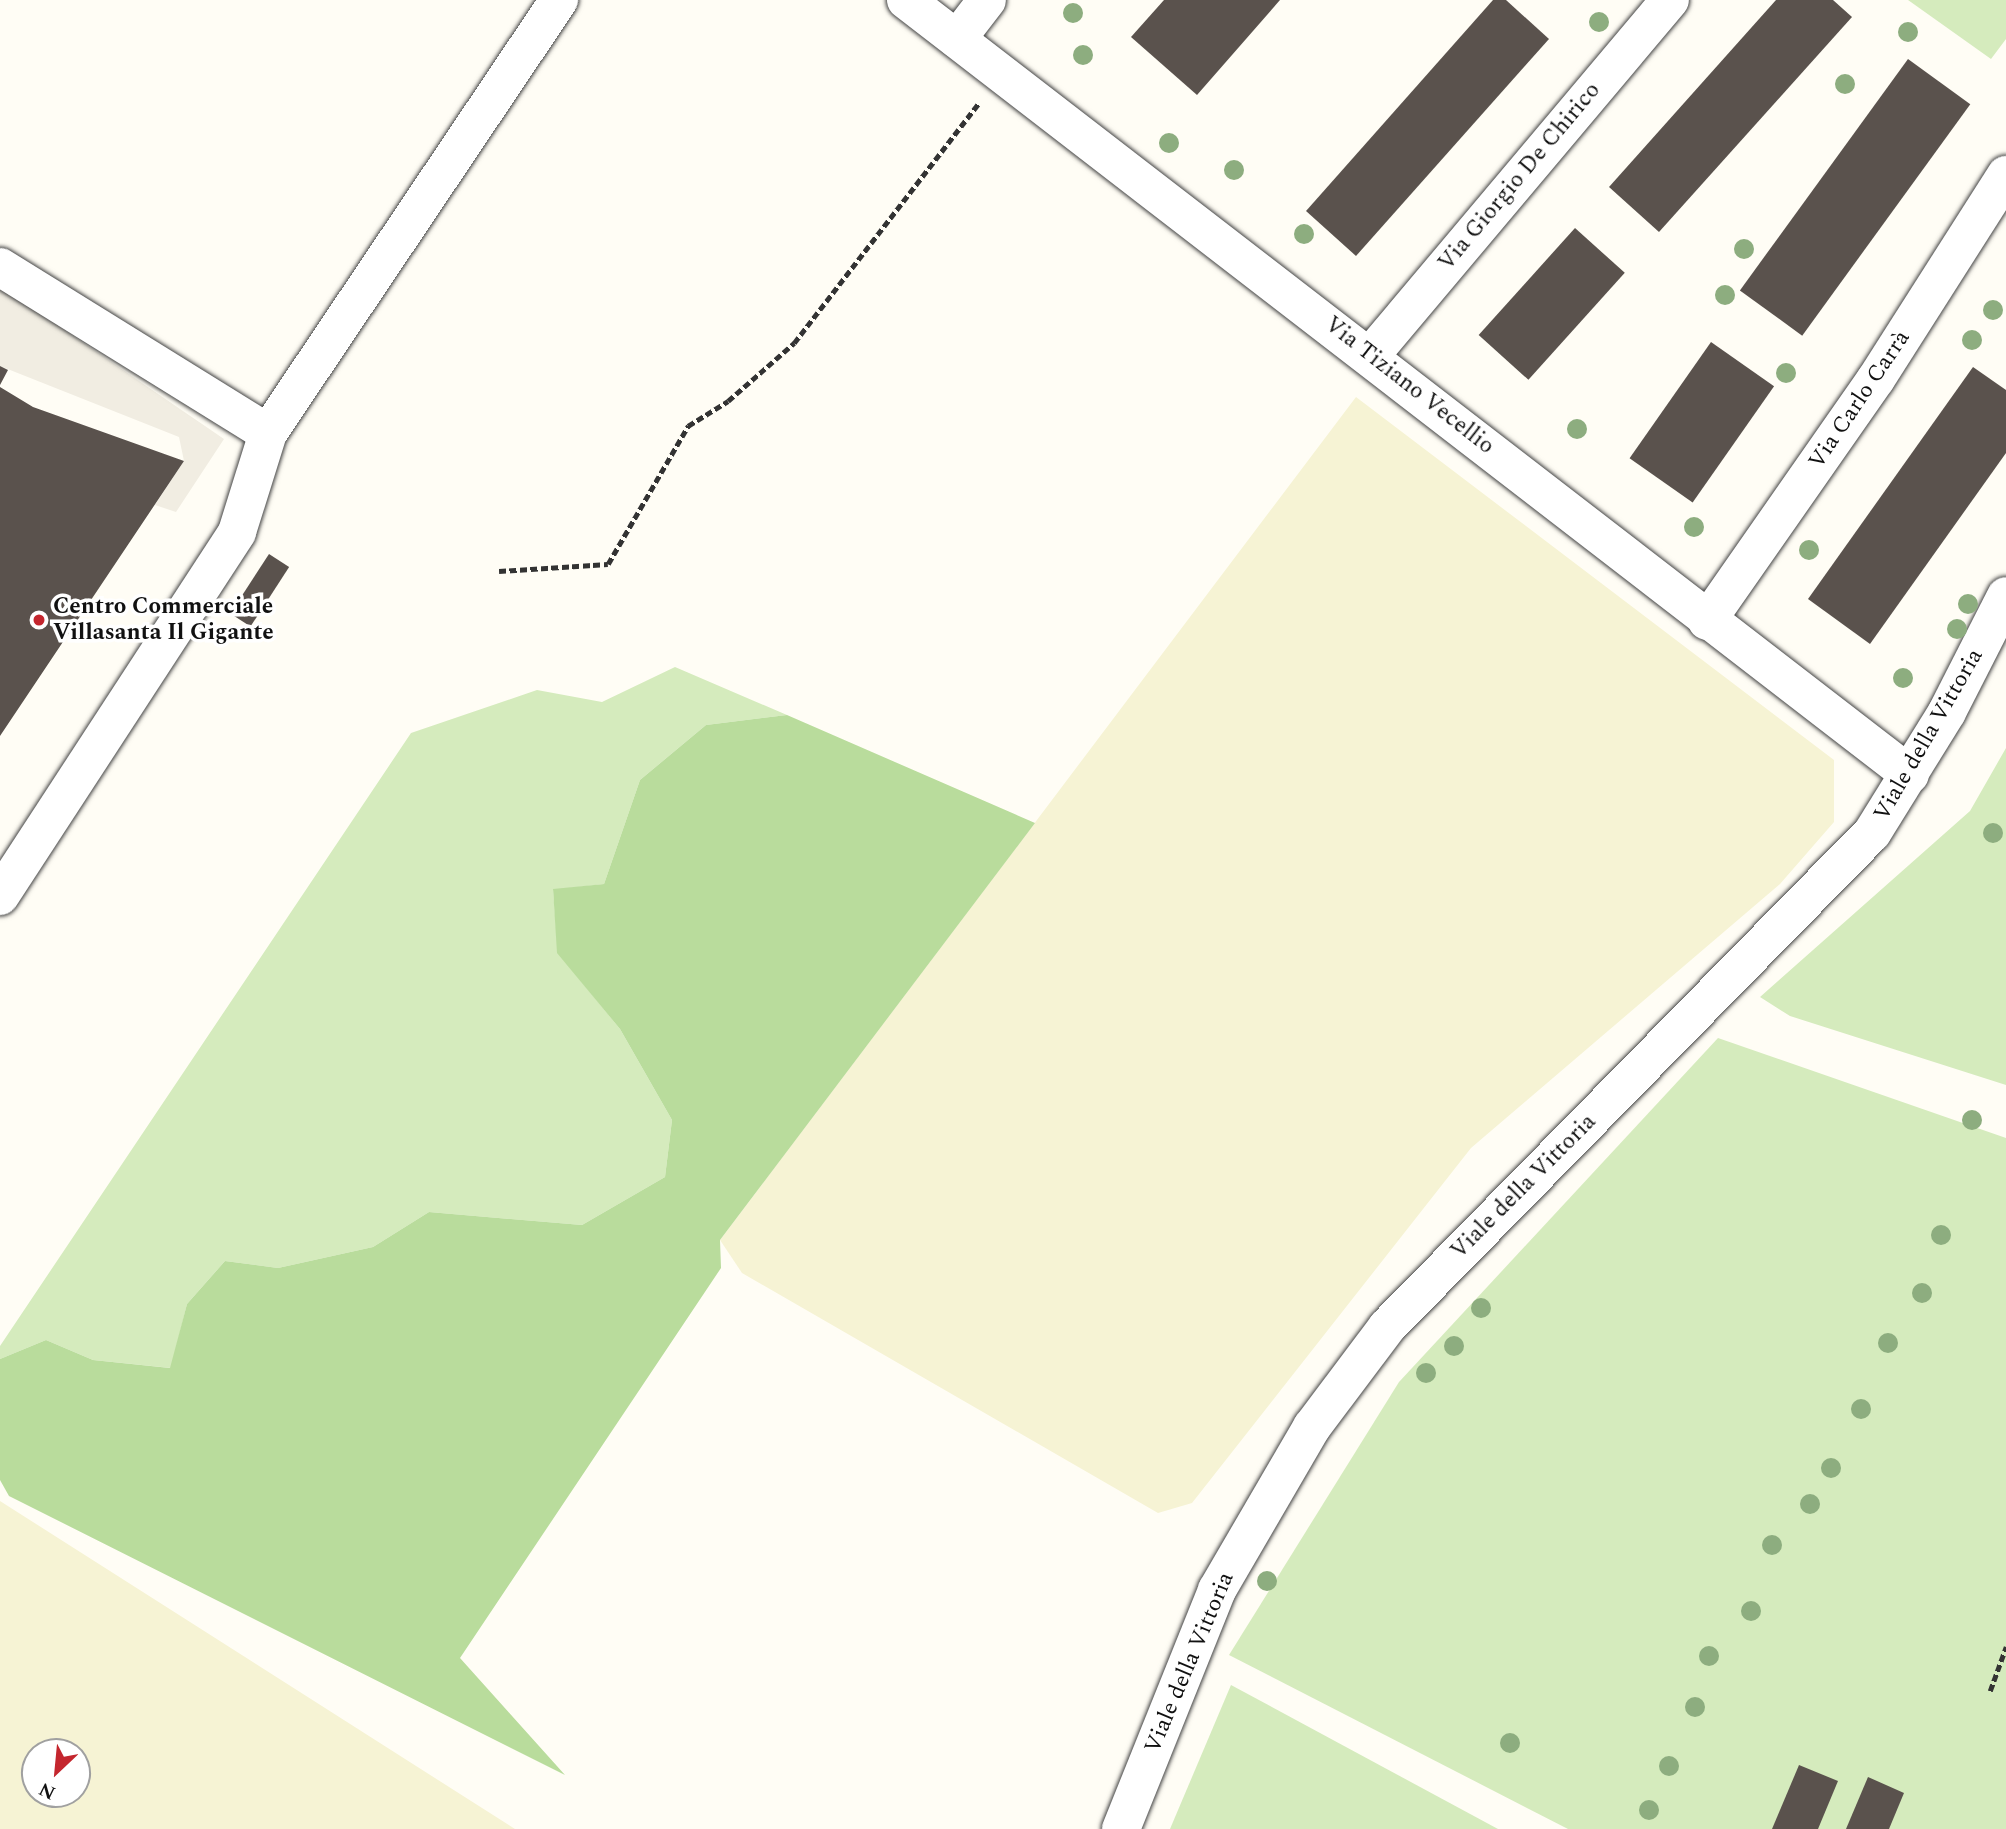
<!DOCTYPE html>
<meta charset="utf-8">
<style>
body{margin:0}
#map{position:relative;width:2006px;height:1829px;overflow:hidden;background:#fffdf5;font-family:Spectral,serif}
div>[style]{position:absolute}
.farmland>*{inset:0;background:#f6f3d4}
.green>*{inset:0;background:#d5ebbd}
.forest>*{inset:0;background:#b9dc9c}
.plaza>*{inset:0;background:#f1ede2}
.building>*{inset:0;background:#5a524d;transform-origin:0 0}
.path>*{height:4.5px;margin-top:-2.25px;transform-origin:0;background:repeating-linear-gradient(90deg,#333 0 7px,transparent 0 10.5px)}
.roads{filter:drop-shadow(0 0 2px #444) drop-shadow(0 0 2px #444)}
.minor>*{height:38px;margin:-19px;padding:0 19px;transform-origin:19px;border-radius:19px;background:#fff}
.trees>*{width:20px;height:20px;margin:-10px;border-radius:50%;background:#8dad7f}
.dots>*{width:19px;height:19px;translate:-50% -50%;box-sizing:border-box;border:4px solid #fff;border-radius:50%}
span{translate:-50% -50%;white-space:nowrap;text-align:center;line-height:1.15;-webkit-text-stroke:7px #fff;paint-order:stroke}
.street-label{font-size:23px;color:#111}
.poi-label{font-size:23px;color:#111;font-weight:700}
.left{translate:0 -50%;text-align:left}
.north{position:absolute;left:21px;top:1738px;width:70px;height:70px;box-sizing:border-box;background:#fff;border:2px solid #a0a0a0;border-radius:50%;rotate:206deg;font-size:19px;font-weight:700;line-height:28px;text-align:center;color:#111}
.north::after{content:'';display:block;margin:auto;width:24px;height:32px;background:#c4262e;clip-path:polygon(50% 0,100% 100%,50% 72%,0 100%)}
</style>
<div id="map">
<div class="farmland">
<div style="clip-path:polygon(1356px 397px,1834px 760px,1834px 822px,1780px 884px,1471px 1148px,1192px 1503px,1158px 1513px,742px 1273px,720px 1240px)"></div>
<div style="clip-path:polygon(evenodd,0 1501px,515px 1829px,0 1829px,0 1501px,77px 1752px,77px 1794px,35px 1794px,35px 1752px,77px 1752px)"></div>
</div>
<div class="green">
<div style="clip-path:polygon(1908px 0,2006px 0,2006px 39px,1991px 59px)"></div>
<div style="clip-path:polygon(675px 667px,787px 715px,706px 725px,640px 780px,604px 884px,553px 890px,558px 953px,620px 1029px,672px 1120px,665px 1177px,582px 1225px,429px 1212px,373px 1247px,278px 1268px,225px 1261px,187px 1304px,171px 1368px,93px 1360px,46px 1340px,0 1359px,0 1346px,411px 733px,537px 690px,602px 702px)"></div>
<div style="clip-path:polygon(2006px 748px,2006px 1085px,1790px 1016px,1760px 997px,1970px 811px)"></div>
<div style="clip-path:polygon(1718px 1038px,2006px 1138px,2006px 1829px,1568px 1829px,1229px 1655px,1399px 1382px)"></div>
<div style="clip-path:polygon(1231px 1685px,1498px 1829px,1170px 1829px)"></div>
</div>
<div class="forest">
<div style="clip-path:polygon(787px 715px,1035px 823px,720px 1240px,721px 1268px,460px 1658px,565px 1775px,9px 1496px,0 1480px,0 1359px,46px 1340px,93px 1360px,170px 1368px,187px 1304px,225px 1261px,278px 1268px,373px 1247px,429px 1212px,582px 1225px,665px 1177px,672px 1120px,620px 1029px,557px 953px,553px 889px,604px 884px,640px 780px,706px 725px)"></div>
</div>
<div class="plaza">
<div style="clip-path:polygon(0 286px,224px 439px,176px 512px,155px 505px,184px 461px,179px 437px,0 366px)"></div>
</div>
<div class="building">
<div style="clip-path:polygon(1164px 0,1280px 0,1197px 95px,1131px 37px)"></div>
<div style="clip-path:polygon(1493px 0,1506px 0,1549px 39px,1356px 256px,1306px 211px)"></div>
<div style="clip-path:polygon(1776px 0,1833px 0,1852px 17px,1659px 232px,1609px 187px)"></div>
<div style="left:1908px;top:59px;width:77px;height:286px;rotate:36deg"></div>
<div style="left:1575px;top:228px;width:67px;height:144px;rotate:42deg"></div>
<div style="left:1711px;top:342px;width:77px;height:142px;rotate:35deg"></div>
<div style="clip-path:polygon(0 366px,8px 370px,0 385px)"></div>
<div style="clip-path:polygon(1973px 367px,2006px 390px,2006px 453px,1870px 644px,1808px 599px)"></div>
<div style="clip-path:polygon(0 387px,33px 407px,184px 461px,0 736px)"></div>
<div style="left:269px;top:554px;width:24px;height:71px;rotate:33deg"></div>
<div style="clip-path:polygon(1799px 1765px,1838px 1781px,1818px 1829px,1772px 1829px)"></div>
<div style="clip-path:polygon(1868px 1777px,1904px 1793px,1889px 1829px,1846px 1829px)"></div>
</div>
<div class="path">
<div style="left:499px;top:571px;width:109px;rotate:-3.7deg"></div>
<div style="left:608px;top:564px;width:160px;rotate:-59.9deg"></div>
<div style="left:688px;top:426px;width:47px;rotate:-32deg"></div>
<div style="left:728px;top:401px;width:88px;rotate:-41.3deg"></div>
<div style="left:794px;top:343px;width:302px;rotate:-52.4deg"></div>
<div style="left:1990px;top:1691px;width:47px;rotate:-70deg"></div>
</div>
<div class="roads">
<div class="minor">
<div style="left:906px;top:0;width:1268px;rotate:37.66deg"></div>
<div style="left:957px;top:39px;width:49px;rotate:-52.4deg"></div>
<div style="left:0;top:267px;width:315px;rotate:31.8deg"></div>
<div style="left:1371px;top:355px;width:464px;rotate:-49.9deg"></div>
<div style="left:1707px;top:621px;width:295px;rotate:-55.1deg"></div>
<div style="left:1876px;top:379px;width:242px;rotate:-57.5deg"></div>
<div style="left:0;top:896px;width:434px;rotate:-56.9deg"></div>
<div style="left:237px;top:532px;width:104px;rotate:-72.6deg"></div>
<div style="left:268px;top:433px;width:522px;rotate:-56.1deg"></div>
<div style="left:1121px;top:1829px;width:258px;rotate:-68.1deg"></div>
<div style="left:1217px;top:1590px;width:189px;rotate:-59.8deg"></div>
<div style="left:1312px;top:1427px;width:125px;rotate:-53.1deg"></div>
<div style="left:1387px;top:1327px;width:692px;rotate:-45.53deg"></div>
<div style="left:1872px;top:833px;width:142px;rotate:-58.2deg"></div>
<div style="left:1947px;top:712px;width:130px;rotate:-63deg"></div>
</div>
</div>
<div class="trees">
<div style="left:1073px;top:13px"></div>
<div style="left:1599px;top:22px"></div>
<div style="left:1908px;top:32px"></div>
<div style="left:1083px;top:55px"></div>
<div style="left:1845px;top:84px"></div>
<div style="left:1169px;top:143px"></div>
<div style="left:1234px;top:170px"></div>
<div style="left:1304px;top:234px"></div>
<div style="left:1744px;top:249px"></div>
<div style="left:1725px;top:295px"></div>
<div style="left:1993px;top:310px"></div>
<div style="left:1972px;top:340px"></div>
<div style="left:1786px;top:373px"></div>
<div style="left:1577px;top:429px"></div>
<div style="left:1694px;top:527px"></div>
<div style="left:1809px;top:550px"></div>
<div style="left:1968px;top:604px"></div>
<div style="left:1957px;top:629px"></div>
<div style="left:1903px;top:678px"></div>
<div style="left:1993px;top:833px"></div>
<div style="left:1972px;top:1120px"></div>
<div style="left:1941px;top:1235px"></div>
<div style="left:1922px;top:1293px"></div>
<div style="left:1481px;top:1308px"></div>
<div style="left:1888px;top:1343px"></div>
<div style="left:1454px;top:1346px"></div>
<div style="left:1426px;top:1373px"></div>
<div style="left:1861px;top:1409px"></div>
<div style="left:1831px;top:1468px"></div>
<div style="left:1810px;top:1504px"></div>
<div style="left:1772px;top:1545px"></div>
<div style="left:1267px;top:1581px"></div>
<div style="left:1751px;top:1611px"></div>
<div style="left:1709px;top:1656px"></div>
<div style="left:1695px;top:1707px"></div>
<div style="left:1510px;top:1743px"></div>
<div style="left:1669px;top:1766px"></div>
<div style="left:1649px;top:1810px"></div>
</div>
<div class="dots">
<div style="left:39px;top:620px;background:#c4262e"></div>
</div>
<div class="street-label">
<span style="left:1520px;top:177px;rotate:-50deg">Via Giorgio De Chirico</span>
<span style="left:1409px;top:386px;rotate:38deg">Via Tiziano Vecellio</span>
<span style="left:1860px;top:400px;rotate:-56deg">Via Carlo Carrà</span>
<span style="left:1929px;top:735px;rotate:-60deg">Viale della Vittoria</span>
<span style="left:1524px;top:1187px;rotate:-45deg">Viale della Vittoria</span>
<span style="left:1190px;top:1663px;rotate:-67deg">Viale della Vittoria</span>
</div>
<div class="poi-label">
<span class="left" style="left:53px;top:620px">Centro Commerciale<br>Villasanta Il Gigante</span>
</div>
<div class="north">N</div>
</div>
